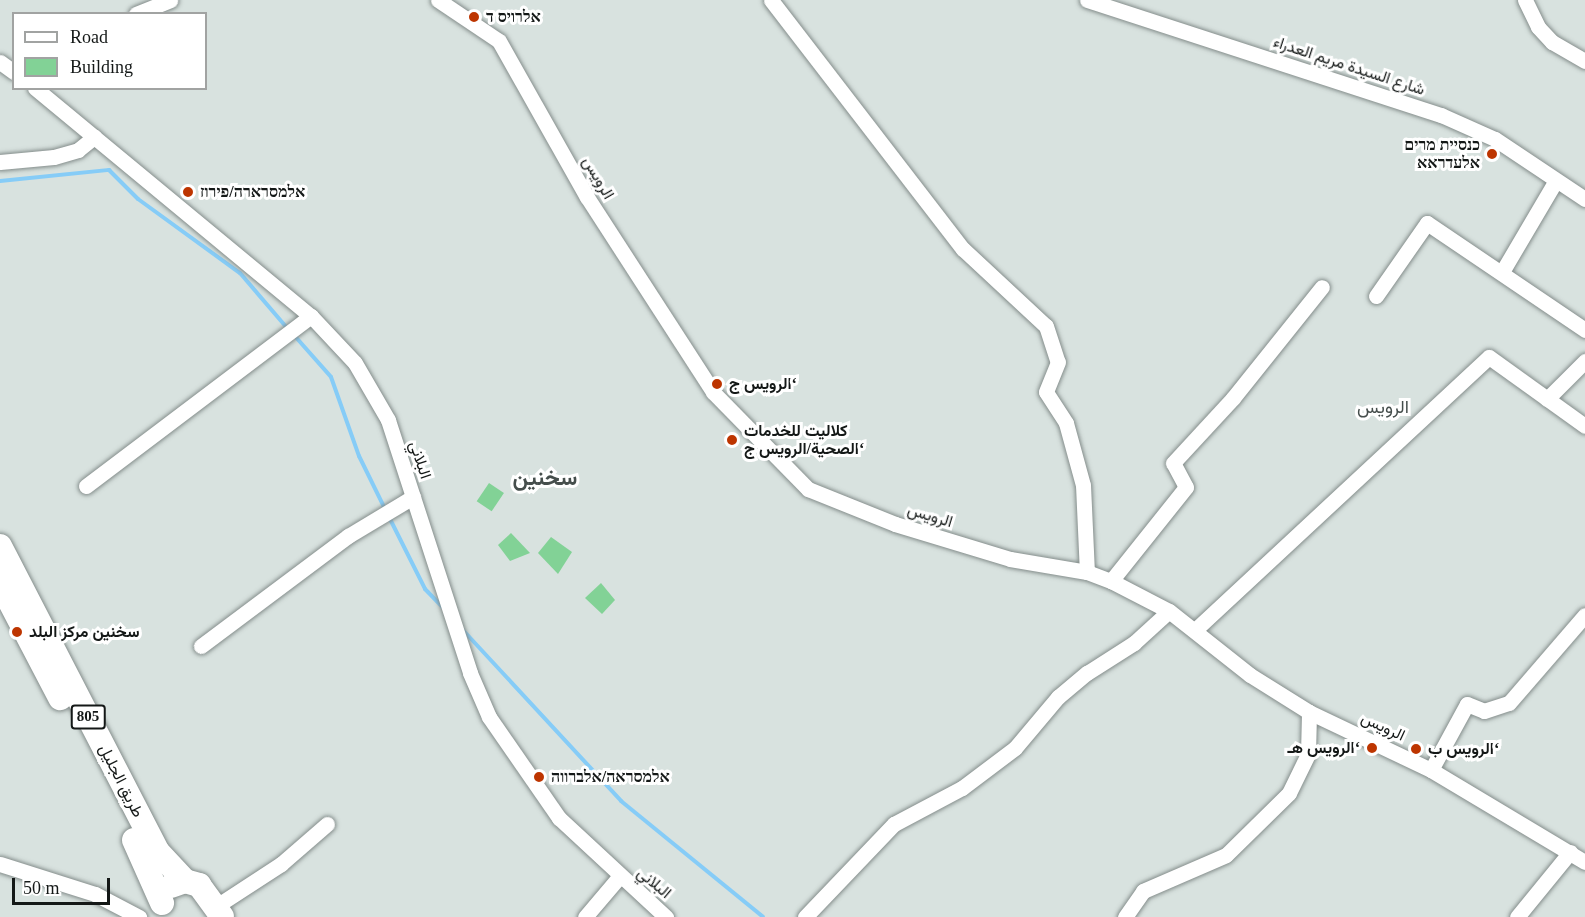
<!DOCTYPE html>
<meta charset="utf-8">
<style>
body{margin:0}
#map{position:relative;width:1585px;height:917px;overflow:hidden;background:#d8e2df;font-family:"Times New Roman",Vazirmatn,Heebo,serif}
div>[style]{position:absolute}
.stream>*{height:4px;margin:-2px;padding:0 2px;transform-origin:2px;border-radius:2px;background:#86ccf7}
.building>*{inset:0;background:#82d296;transform-origin:0 0}
.roads{filter:drop-shadow(0 0 2px #848d8b) drop-shadow(0 0 2px #848d8b)}
.street>*{height:15px;margin:-7.5px;padding:0 7.5px;transform-origin:7.5px;border-radius:7.5px;background:#fff}
.primary>*{height:24px;margin:-12px;padding:0 12px;transform-origin:12px;border-radius:12px;background:#fff}
.dots>*{width:16px;height:16px;translate:-50% -50%;box-sizing:border-box;border:3px solid #fff;border-radius:50%}
span{translate:-50% -50%;white-space:nowrap;text-align:center;line-height:1.15;-webkit-text-stroke:6px #fff;paint-order:stroke}
.shield-label span{padding:2px 4px;background:#fff;border:2px solid;border-radius:4px;-webkit-text-stroke-width:0}
.shield-label{font-size:15px;color:#141817;font-weight:700}
.poi-label{font-size:16px;color:#141817;font-weight:700}
.left{translate:0 -50%;text-align:left}
.right{translate:-100% -50%;text-align:right}
.street-label{font-size:16px;color:#141817}
.neighbourhood-label{font-size:18px;color:#454e4c}
.district-label{font-size:22px;color:#454e4c;font-weight:700}
.legend{position:absolute;left:12px;top:12px;width:195px;height:78px;box-sizing:border-box;background:#fff;border:2px solid #a1a3a2;margin:0;padding:8px 10px;list-style:none;font-size:18px;color:#141817}
.legend li{display:flex;align-items:center;gap:12px;height:30px}
.legend b{width:30px;border:2px solid #a1a3a2}
.scale{position:absolute;left:12px;top:878px;width:98px;height:27px;box-sizing:border-box;border:3px solid #141817;border-top:0;padding-left:8px;font-size:18px;line-height:21px;white-space:nowrap;color:#141817;-webkit-text-stroke:4px #fff;paint-order:stroke}
</style>
<div id="map">
<div class="stream">
<div style="left:0;top:181px;width:110px;rotate:-5.8deg"></div>
<div style="left:109px;top:170px;width:41px;rotate:45deg"></div>
<div style="left:138px;top:199px;width:126px;rotate:36deg"></div>
<div style="left:240px;top:273px;width:74px;rotate:49.4deg"></div>
<div style="left:293px;top:334px;width:57px;rotate:48.5deg"></div>
<div style="left:331px;top:377px;width:84px;rotate:70.5deg"></div>
<div style="left:359px;top:456px;width:59px;rotate:63.9deg"></div>
<div style="left:388px;top:515px;width:83px;rotate:63.4deg"></div>
<div style="left:425px;top:589px;width:28px;rotate:46deg"></div>
<div style="left:461px;top:628px;width:236px;rotate:47.2deg"></div>
<div style="left:621px;top:801px;width:183px;rotate:39.2deg"></div>
</div>
<div class="building">
<div style="left:489px;top:483px;width:18px;height:22px;rotate:34deg"></div>
<div style="clip-path:polygon(511px 533px,530px 553px,510px 561px,498px 545px)"></div>
<div style="clip-path:polygon(551px 537px,572px 552px,558px 574px,538px 553px)"></div>
<div style="clip-path:polygon(601px 583px,615px 600px,602px 614px,585px 598px)"></div>
</div>
<div class="roads">
<div class="street">
<div style="left:438px;top:0;width:73px;rotate:33.9deg"></div>
<div style="left:499px;top:41px;width:179px;rotate:60.6deg"></div>
<div style="left:587px;top:197px;width:232px;rotate:57.1deg"></div>
<div style="left:713px;top:392px;width:136px;rotate:45.6deg"></div>
<div style="left:808px;top:489px;width:94px;rotate:21.9deg"></div>
<div style="left:895px;top:524px;width:120px;rotate:16.9deg"></div>
<div style="left:1010px;top:559px;width:78px;rotate:9.6deg"></div>
<div style="left:1087px;top:572px;width:26px;rotate:21deg"></div>
<div style="left:1111px;top:581px;width:65px;rotate:27.3deg"></div>
<div style="left:1169px;top:611px;width:103px;rotate:38.3deg"></div>
<div style="left:1250px;top:675px;width:70px;rotate:32.1deg"></div>
<div style="left:1309px;top:712px;width:135px;rotate:25.4deg"></div>
<div style="left:1431px;top:770px;width:179px;rotate:30.9deg"></div>
<div style="left:771px;top:0;width:314px;rotate:52.4deg"></div>
<div style="left:963px;top:249px;width:113px;rotate:42.9deg"></div>
<div style="left:1046px;top:326px;width:38px;rotate:72deg"></div>
<div style="left:1058px;top:362px;width:32px;rotate:112deg"></div>
<div style="left:1046px;top:392px;width:37px;rotate:57deg"></div>
<div style="left:1066px;top:423px;width:64px;rotate:74.7deg"></div>
<div style="left:1083px;top:485px;width:87px;rotate:87.4deg"></div>
<div style="left:1087px;top:0;width:372px;rotate:18deg"></div>
<div style="left:1441px;top:115px;width:59px;rotate:24deg"></div>
<div style="left:1495px;top:139px;width:108px;rotate:33.7deg"></div>
<div style="left:1525px;top:0;width:30px;rotate:64deg"></div>
<div style="left:1538px;top:27px;width:21px;rotate:47deg"></div>
<div style="left:1552px;top:42px;width:38px;rotate:30deg"></div>
<div style="left:136px;top:14px;width:37px;rotate:-22deg"></div>
<div style="left:0;top:62px;width:17px;rotate:36deg"></div>
<div style="left:35px;top:88px;width:358px;rotate:39.6deg"></div>
<div style="left:311px;top:316px;width:64px;rotate:46.9deg"></div>
<div style="left:355px;top:363px;width:66px;rotate:59.9deg"></div>
<div style="left:388px;top:420px;width:266px;rotate:72deg"></div>
<div style="left:470px;top:673px;width:48px;rotate:66.6deg"></div>
<div style="left:489px;top:717px;width:123px;rotate:55.3deg"></div>
<div style="left:559px;top:818px;width:146px;rotate:42.8deg"></div>
<div style="left:0;top:162px;width:54px;rotate:-5.3deg"></div>
<div style="left:54px;top:157px;width:25px;rotate:-16deg"></div>
<div style="left:78px;top:150px;width:21px;rotate:-39deg"></div>
<div style="left:1502px;top:272px;width:104px;rotate:-59.5deg"></div>
<div style="left:1376px;top:296px;width:89px;rotate:-55.1deg"></div>
<div style="left:1427px;top:223px;width:191px;rotate:34.1deg"></div>
<div style="left:1547px;top:399px;width:54px;rotate:-45deg"></div>
<div style="left:86px;top:486px;width:282px;rotate:-37.1deg"></div>
<div style="left:1111px;top:581px;width:120px;rotate:-51.4deg"></div>
<div style="left:1186px;top:487px;width:27px;rotate:-118deg"></div>
<div style="left:1173px;top:463px;width:88px;rotate:-47.3deg"></div>
<div style="left:1233px;top:398px;width:142px;rotate:-51.3deg"></div>
<div style="left:1195px;top:630px;width:401px;rotate:-42.9deg"></div>
<div style="left:1489px;top:357px;width:118px;rotate:35.7deg"></div>
<div style="left:201px;top:646px;width:184px;rotate:-36.8deg"></div>
<div style="left:348px;top:536px;width:76px;rotate:-31deg"></div>
<div style="left:1431px;top:770px;width:75px;rotate:-61.4deg"></div>
<div style="left:1467px;top:704px;width:18px;rotate:22deg"></div>
<div style="left:1484px;top:711px;width:26px;rotate:-18deg"></div>
<div style="left:1509px;top:703px;width:116px;rotate:-49.2deg"></div>
<div style="left:0;top:864px;width:100px;rotate:17.5deg"></div>
<div style="left:95px;top:894px;width:50px;rotate:27.6deg"></div>
<div style="left:215px;top:907px;width:79px;rotate:-33.1deg"></div>
<div style="left:281px;top:864px;width:61px;rotate:-41deg"></div>
<div style="left:585px;top:917px;width:52px;rotate:-49.6deg"></div>
<div style="left:805px;top:917px;width:129px;rotate:-46.3deg"></div>
<div style="left:894px;top:824px;width:77px;rotate:-27.9deg"></div>
<div style="left:962px;top:788px;width:66px;rotate:-37deg"></div>
<div style="left:1015px;top:748px;width:67px;rotate:-49.9deg"></div>
<div style="left:1058px;top:697px;width:38px;rotate:-40deg"></div>
<div style="left:1087px;top:673px;width:56px;rotate:-32.6deg"></div>
<div style="left:1134px;top:643px;width:47px;rotate:-42.4deg"></div>
<div style="left:1125px;top:917px;width:32px;rotate:-55deg"></div>
<div style="left:1143px;top:891px;width:90px;rotate:-23.4deg"></div>
<div style="left:1226px;top:855px;width:88px;rotate:-44.5deg"></div>
<div style="left:1289px;top:793px;width:43px;rotate:-64deg"></div>
<div style="left:1308px;top:754px;width:42px;rotate:-88.6deg"></div>
<div style="left:1517px;top:917px;width:84px;rotate:-50.8deg"></div>
</div>
<div class="primary">
<div style="left:0;top:546px;width:344px;rotate:62.7deg"></div>
<div style="left:158px;top:852px;width:40px;rotate:47deg"></div>
<div style="left:0;top:583px;width:130px;rotate:62.4deg"></div>
<div style="left:134px;top:840px;width:69px;rotate:66deg"></div>
<div style="left:171px;top:886px;width:15px;rotate:-20deg"></div>
<div style="left:185px;top:881px;width:15px;rotate:16deg"></div>
<div style="left:199px;top:885px;width:39px;rotate:54deg"></div>
</div>
</div>
<div class="dots">
<div style="left:474px;top:17px;background:#bd3500"></div>
<div style="left:1492px;top:154px;background:#bd3500"></div>
<div style="left:188px;top:192px;background:#bd3500"></div>
<div style="left:717px;top:384px;background:#bd3500"></div>
<div style="left:732px;top:440px;background:#bd3500"></div>
<div style="left:17px;top:632px;background:#bd3500"></div>
<div style="left:1372px;top:748px;background:#bd3500"></div>
<div style="left:1416px;top:749px;background:#bd3500"></div>
<div style="left:539px;top:777px;background:#bd3500"></div>
</div>
<div class="shield-label">
<span style="left:88px;top:717px">805</span>
</div>
<div class="poi-label">
<span class="left" style="left:486px;top:17px">אלרויס ד</span>
<span class="right" style="left:1480px;top:154px">כנסיית מרים<br>אלעדראא</span>
<span class="left" style="left:200px;top:192px">אלמסרארה/פירוז</span>
<span class="left" style="left:729px;top:384px">الرويس ج‘</span>
<span class="left" style="left:744px;top:440px">كلاليت للخدمات<br>الصحية/الرويس ج‘</span>
<span class="left" style="left:29px;top:632px">سخنين مركز البلد</span>
<span class="right" style="left:1360px;top:748px">الرويس هـ‘</span>
<span class="left" style="left:1428px;top:749px">الرويس ب‘</span>
<span class="left" style="left:551px;top:777px">אלמסראה/אלברווה</span>
</div>
<div class="street-label">
<span style="left:1349px;top:66px;rotate:18deg">شارع السيدة مريم العدراء</span>
<span style="left:598px;top:178px;rotate:60deg">الرويس</span>
<span style="left:420px;top:460px;rotate:72deg">البلاني</span>
<span style="left:930px;top:516px;rotate:17deg">الرويس</span>
<span style="left:1383px;top:727px;rotate:25deg">الرويس</span>
<span style="left:121px;top:781px;rotate:63deg">طريق الجليل</span>
<span style="left:654px;top:883px;rotate:40deg">البلاني</span>
</div>
<div class="neighbourhood-label">
<span style="left:1383px;top:407px">الرويس</span>
</div>
<div class="district-label">
<span style="left:545px;top:478px">سخنين</span>
</div>
<ul class="legend">
<li><b style="height:8px;background:#fff"></b>Road</li>
<li><b style="height:16px;background:#82d296"></b>Building</li>
</ul>
<div class="scale">50 m</div>
</div>
